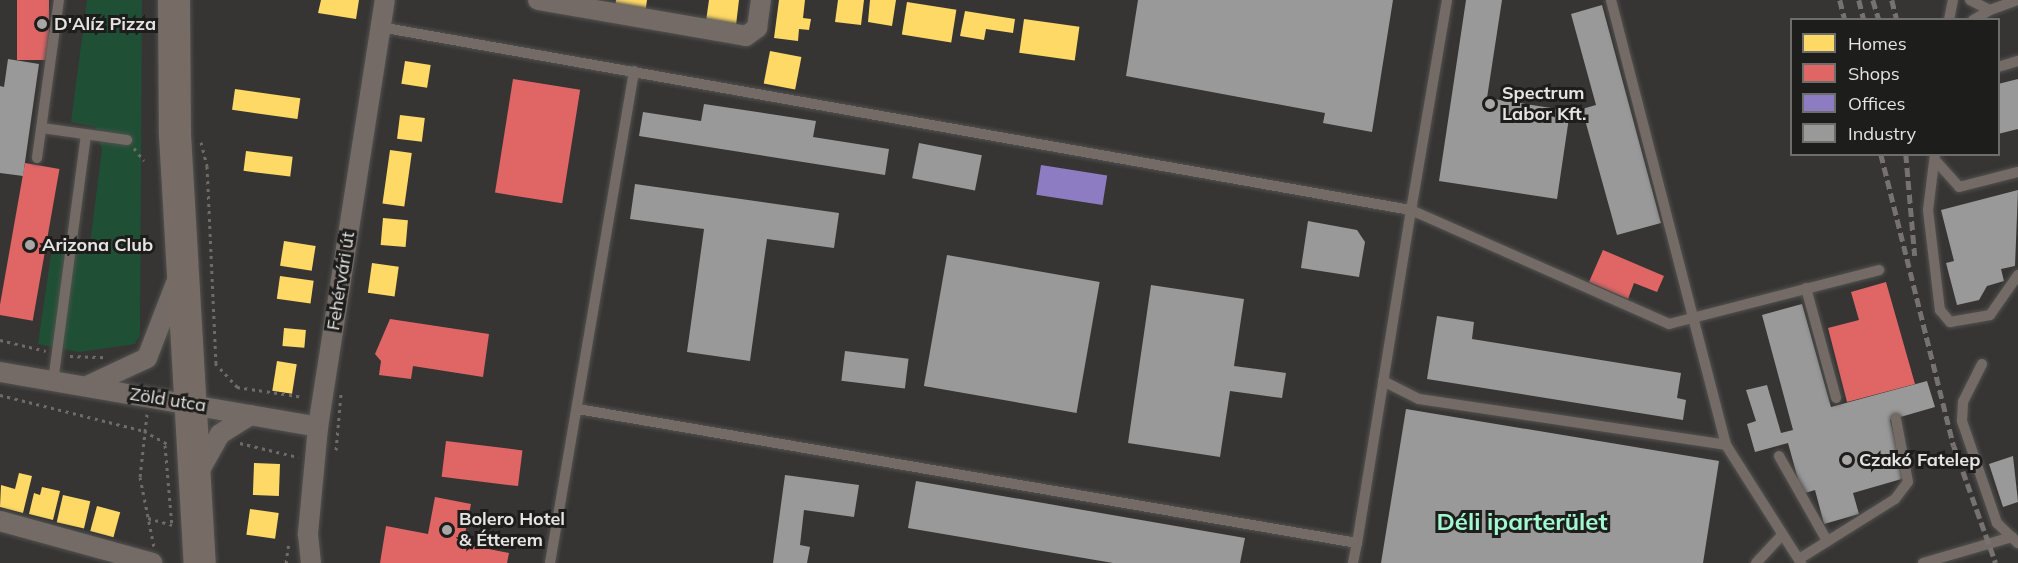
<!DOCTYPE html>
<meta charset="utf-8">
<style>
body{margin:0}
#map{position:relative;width:2018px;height:563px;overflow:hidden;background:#363533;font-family:Mulish,sans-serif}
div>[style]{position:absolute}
.green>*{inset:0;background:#1f5035}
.homes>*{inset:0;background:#ffd966;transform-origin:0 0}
.shops>*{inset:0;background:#e06666;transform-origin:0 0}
.offices>*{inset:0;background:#8e7cc3;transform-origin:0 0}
.industry>*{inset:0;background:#999;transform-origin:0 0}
.path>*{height:3px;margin-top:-1.5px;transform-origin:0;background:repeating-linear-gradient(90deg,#716b67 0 3px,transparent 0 7.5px)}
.roads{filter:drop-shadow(0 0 2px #515150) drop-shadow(0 0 2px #515150)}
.service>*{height:10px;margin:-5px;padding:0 5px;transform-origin:5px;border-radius:5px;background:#756b66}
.minor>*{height:20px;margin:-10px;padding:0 10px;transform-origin:10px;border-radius:10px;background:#756b66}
.primary>*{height:32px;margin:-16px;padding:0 16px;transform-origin:16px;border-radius:16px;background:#766c65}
.rail>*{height:4.5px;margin-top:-2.25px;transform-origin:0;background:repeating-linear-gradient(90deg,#77726f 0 9px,transparent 0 13.5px)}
.dots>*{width:16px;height:16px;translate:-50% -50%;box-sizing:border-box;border:3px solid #1d1d1b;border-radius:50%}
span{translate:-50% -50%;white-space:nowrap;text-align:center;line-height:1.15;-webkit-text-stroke:6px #1d1d1b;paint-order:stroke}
.poi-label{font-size:18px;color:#e5e4e2;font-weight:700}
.left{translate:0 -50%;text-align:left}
.street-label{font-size:18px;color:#e5e4e2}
.district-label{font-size:24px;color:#a2f8d0;font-weight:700}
.legend{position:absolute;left:1790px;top:18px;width:210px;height:138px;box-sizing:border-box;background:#1d1d1b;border:2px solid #6d6d6b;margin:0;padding:8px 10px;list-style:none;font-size:18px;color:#e5e4e2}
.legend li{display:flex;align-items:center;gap:12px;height:30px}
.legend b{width:30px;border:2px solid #6d6d6b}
</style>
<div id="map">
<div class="green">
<div style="clip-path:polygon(87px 0,142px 0,140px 335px,135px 344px,79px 352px,38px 344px,53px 241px,90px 245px,102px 149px,95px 127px,71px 122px)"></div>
</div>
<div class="homes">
<div style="clip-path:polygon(321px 0,359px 0,356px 19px,318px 13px)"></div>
<div style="clip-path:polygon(616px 0,647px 0,645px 14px,615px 9px)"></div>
<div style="clip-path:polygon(709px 0,739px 0,736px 25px,706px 21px)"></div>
<div style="clip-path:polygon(779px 0,805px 0,803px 18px,811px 19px,809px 30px,799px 29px,798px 41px,774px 38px)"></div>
<div style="clip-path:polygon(838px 0,864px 0,861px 25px,835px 22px)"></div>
<div style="clip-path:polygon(870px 0,896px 0,892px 26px,868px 22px)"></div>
<div style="left:907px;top:2px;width:50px;height:33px;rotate:9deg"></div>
<div style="clip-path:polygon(965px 11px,1015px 19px,1013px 33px,986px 29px,984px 40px,960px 36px)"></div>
<div style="left:1024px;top:19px;width:56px;height:34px;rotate:8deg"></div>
<div style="left:770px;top:51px;width:32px;height:33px;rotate:11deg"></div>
<div style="left:405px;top:61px;width:26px;height:23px;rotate:9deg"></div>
<div style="left:235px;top:89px;width:66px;height:21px;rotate:8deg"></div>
<div style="left:400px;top:115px;width:25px;height:24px;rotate:7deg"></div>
<div style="left:390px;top:150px;width:22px;height:54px;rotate:8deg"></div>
<div style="left:246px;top:151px;width:47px;height:20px;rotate:7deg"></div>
<div style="left:383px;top:218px;width:25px;height:27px;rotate:5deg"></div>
<div style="left:284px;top:241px;width:32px;height:25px;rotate:9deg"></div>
<div style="left:372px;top:263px;width:27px;height:30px;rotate:8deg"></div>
<div style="left:280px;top:276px;width:34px;height:23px;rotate:8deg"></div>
<div style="left:284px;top:328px;width:22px;height:18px;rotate:5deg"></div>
<div style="left:277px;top:361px;width:20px;height:30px;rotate:9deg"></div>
<div style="left:254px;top:463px;width:26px;height:32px;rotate:2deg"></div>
<div style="clip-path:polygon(19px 473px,32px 476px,23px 513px,0 507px,1px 485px,15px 489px)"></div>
<div style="clip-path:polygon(42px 487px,60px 491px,53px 520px,29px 514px,34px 493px,40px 495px)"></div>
<div style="left:63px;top:495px;width:28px;height:28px;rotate:13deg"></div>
<div style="left:97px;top:506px;width:24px;height:26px;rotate:15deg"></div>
<div style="left:250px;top:509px;width:29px;height:26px;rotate:8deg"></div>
</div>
<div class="shops">
<div style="left:17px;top:0;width:32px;height:60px"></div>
<div style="left:513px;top:79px;width:68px;height:115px;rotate:9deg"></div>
<div style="left:25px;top:163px;width:35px;height:154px;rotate:10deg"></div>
<div style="clip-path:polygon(1603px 250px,1664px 276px,1657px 292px,1634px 283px,1628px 299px,1589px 282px)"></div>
<div style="clip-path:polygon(1886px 282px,1915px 384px,1847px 402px,1828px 328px,1859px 320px,1851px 292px)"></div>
<div style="clip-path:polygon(390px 319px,489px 334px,483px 377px,413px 366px,411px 379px,379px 375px,381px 361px,375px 354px)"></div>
<div style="left:446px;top:441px;width:77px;height:36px;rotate:7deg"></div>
<div style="clip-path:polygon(435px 497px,471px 504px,463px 544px,509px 553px,507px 563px,380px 563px,386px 526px,428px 534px)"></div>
</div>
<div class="offices">
<div style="left:1041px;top:165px;width:67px;height:30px;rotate:9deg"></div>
</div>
<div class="industry">
<div style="clip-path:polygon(1138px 0,1393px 0,1372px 132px,1323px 123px,1325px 113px,1126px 76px)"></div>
<div style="clip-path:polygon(1466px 0,1502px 0,1487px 98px,1570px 111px,1557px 199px,1439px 181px)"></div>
<div style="clip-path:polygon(1602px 5px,1661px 223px,1617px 235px,1582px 109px,1596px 105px,1571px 14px)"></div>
<div style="clip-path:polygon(8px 59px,39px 64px,23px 176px,0 173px,0 86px,4px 87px)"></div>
<div style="clip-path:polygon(2018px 79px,2018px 129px,1998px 134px,1998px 84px)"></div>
<div style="clip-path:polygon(704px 104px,816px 121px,813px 137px,889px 149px,885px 175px,639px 136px,643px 112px,701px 121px)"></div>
<div style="left:919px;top:143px;width:64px;height:36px;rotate:11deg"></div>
<div style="clip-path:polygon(635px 184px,839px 213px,834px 248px,767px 239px,750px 361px,687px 352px,704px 229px,630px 219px)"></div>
<div style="clip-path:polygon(2018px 190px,2015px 266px,2001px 269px,2004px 281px,1987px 286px,1979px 300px,1957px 305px,1946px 263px,1954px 261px,1941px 210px)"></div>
<div style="clip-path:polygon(1308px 221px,1357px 230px,1365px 242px,1359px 277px,1301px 268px)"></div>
<div style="left:947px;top:255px;width:155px;height:133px;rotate:10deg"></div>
<div style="clip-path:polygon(1151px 285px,1244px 299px,1234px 366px,1286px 373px,1282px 398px,1230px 391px,1220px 457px,1128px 443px)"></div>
<div style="clip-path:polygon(1802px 304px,1831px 407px,1927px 381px,1935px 407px,1890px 420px,1905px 478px,1853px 493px,1859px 514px,1824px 524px,1815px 490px,1802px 494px,1788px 443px,1755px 452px,1747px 424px,1756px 421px,1746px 390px,1767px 385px,1781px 433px,1793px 430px,1762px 315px)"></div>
<div style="clip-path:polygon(1437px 316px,1474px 322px,1472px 339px,1681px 373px,1677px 398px,1686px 400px,1683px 420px,1427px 379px)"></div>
<div style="left:845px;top:351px;width:64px;height:30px;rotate:7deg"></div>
<div style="clip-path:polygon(1406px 409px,1719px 461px,1703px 563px,1381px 563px)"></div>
<div style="clip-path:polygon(2013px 456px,2018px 502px,2003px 507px,1989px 464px)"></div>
<div style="clip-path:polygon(785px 475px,859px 485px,854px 517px,804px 510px,800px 545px,810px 547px,807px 563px,773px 563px)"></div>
<div style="clip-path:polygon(916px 481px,1245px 538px,1240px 563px,1113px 563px,908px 528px)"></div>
</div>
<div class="path">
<div style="left:201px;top:142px;width:25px;rotate:76deg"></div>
<div style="left:207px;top:166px;width:197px;rotate:87.4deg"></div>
<div style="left:134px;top:148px;width:16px;rotate:52deg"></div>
<div style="left:0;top:340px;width:47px;rotate:13.4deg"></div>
<div style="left:70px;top:356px;width:35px;rotate:2deg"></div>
<div style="left:215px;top:363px;width:33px;rotate:47deg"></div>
<div style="left:237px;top:387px;width:67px;rotate:8.6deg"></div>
<div style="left:0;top:395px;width:148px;rotate:14deg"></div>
<div style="left:144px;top:431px;width:29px;rotate:29deg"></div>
<div style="left:147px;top:414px;width:63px;rotate:96.3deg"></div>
<div style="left:140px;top:477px;width:71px;rotate:78.7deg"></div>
<div style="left:240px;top:443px;width:60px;rotate:13.6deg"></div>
<div style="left:165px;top:445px;width:82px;rotate:85.1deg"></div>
<div style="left:336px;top:450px;width:56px;rotate:-84.9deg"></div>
<div style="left:148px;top:518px;width:25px;rotate:16deg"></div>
<div style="left:286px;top:563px;width:22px;rotate:-82deg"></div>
</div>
<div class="roads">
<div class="service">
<div style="left:1447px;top:0;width:213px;rotate:99.7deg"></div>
<div style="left:1411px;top:210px;width:282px;rotate:23.8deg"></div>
<div style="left:1669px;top:324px;width:217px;rotate:-14.4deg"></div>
<div style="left:1611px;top:0;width:460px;rotate:75.5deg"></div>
<div style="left:1726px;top:445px;width:140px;rotate:57.6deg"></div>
<div style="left:1970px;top:0;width:22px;rotate:27deg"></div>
<div style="left:1990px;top:10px;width:30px;rotate:-20deg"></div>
<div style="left:1949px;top:20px;width:20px;rotate:-79deg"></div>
<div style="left:1973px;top:20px;width:20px;rotate:-30deg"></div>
<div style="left:380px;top:27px;width:1047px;rotate:10.07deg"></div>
<div style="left:1411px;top:210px;width:337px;rotate:99.2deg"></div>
<div style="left:1357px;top:543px;width:790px;rotate:-170.24deg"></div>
<div style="left:1998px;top:67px;width:21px;rotate:-17deg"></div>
<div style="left:42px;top:128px;width:86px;rotate:8deg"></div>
<div style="left:1935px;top:154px;width:56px;rotate:97.1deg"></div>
<div style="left:1928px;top:210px;width:101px;rotate:83.2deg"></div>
<div style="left:1940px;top:310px;width:16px;rotate:50deg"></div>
<div style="left:1950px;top:322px;width:41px;rotate:-9.9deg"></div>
<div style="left:1990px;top:315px;width:49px;rotate:-55deg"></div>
<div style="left:37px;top:158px;width:160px;rotate:-82.1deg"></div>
<div style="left:1935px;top:160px;width:36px;rotate:48deg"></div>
<div style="left:1959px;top:187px;width:61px;rotate:-14.3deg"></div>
<div style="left:1806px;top:288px;width:114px;rotate:74.7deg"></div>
<div style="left:1982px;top:364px;width:42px;rotate:116.6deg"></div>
<div style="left:1963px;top:402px;width:19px;rotate:93deg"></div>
<div style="left:1962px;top:421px;width:108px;rotate:71.1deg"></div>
<div style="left:1997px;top:523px;width:29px;rotate:44deg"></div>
<div style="left:1383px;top:381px;width:40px;rotate:26.6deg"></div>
<div style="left:1419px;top:399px;width:310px;rotate:8.5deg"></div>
<div style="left:53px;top:382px;width:249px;rotate:-82.4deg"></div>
<div style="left:1779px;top:456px;width:98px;rotate:60.5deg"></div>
<div style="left:1799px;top:559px;width:113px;rotate:-32deg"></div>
<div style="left:1895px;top:499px;width:21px;rotate:-53deg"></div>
<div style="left:1908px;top:482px;width:64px;rotate:-100.8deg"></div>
<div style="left:550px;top:563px;width:499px;rotate:-80.3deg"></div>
<div style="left:1353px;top:563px;width:20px;rotate:-79deg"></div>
<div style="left:1756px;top:563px;width:38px;rotate:-47deg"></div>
<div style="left:1923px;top:563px;width:93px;rotate:-16.3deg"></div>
</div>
<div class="minor">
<div style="left:538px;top:0;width:211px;rotate:9.8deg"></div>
<div style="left:746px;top:36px;width:14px;rotate:-36deg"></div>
<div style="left:757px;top:28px;width:28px;rotate:-82deg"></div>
<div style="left:0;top:372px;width:323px;rotate:9.8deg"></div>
<div style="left:87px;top:386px;width:66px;rotate:-25deg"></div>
<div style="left:147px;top:358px;width:80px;rotate:-68.9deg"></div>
<div style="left:200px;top:470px;width:41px;rotate:-60.9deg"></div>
<div style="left:220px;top:434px;width:36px;rotate:-32deg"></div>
<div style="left:0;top:521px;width:158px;rotate:15.4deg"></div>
<div style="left:311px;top:563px;width:30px;rotate:-96deg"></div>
<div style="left:308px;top:533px;width:106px;rotate:-84.6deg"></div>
<div style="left:318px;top:427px;width:432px;rotate:-81.1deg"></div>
</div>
<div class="primary">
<div style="left:174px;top:0;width:135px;rotate:89.6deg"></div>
<div style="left:175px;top:135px;width:429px;rotate:86.7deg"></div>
</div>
</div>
<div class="rail">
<div style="left:1840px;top:0;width:21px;rotate:76deg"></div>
<div style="left:1859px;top:0;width:21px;rotate:76deg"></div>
<div style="left:1873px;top:0;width:21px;rotate:73deg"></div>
<div style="left:1892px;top:0;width:21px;rotate:76deg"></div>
<div style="left:1881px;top:154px;width:301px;rotate:76deg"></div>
<div style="left:1954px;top:446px;width:124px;rotate:70.3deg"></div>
<div style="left:1906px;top:154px;width:102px;rotate:85deg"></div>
</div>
<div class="dots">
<div style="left:42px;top:24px;background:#a8a7a5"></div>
<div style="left:1490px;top:104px;background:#a8a7a5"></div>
<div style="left:30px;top:245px;background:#a8a7a5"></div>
<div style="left:1847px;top:460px;background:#a8a7a5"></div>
<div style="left:447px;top:530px;background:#a8a7a5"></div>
</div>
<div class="poi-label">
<span class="left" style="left:54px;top:24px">D'Alíz Pizza</span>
<span class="left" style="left:1502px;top:104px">Spectrum<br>Labor Kft.</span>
<span class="left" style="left:42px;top:245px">Arizona Club</span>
<span class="left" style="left:1859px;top:460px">Czakó Fatelep</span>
<span class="left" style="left:459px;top:530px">Bolero Hotel<br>&amp; Étterem</span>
</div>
<div class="street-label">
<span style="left:341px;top:281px;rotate:-81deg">Fehérvári út</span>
<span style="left:168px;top:400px;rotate:9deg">Zöld utca</span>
</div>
<div class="district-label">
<span style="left:1522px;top:522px">Déli iparterület</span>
</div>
<ul class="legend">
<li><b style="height:16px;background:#ffd966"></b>Homes</li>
<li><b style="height:16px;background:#e06666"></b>Shops</li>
<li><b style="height:16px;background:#8e7cc3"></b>Offices</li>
<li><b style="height:16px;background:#999"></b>Industry</li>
</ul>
</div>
